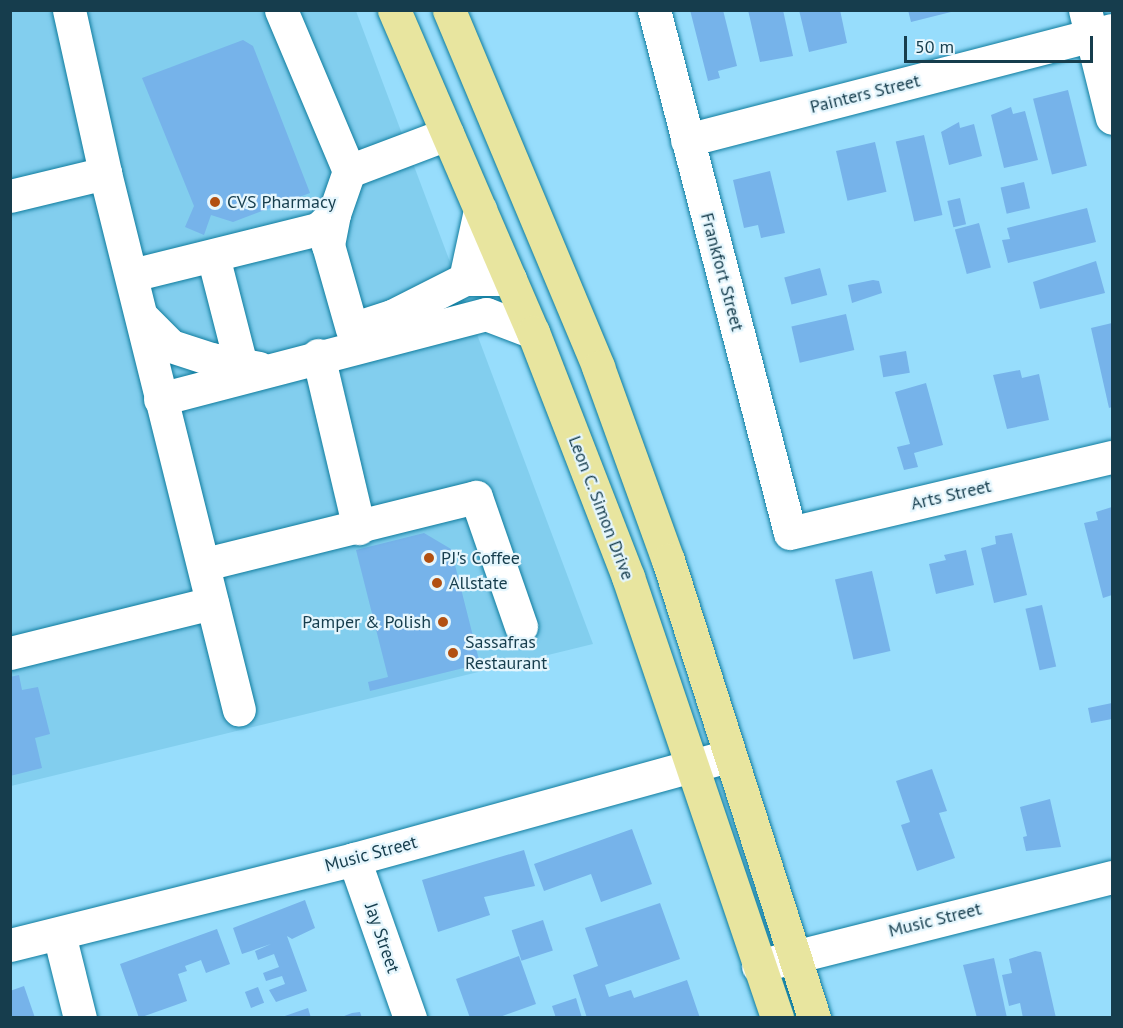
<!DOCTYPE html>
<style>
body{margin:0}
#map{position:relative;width:1123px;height:1028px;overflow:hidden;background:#97ddfc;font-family:"PT Sans",sans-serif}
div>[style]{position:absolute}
.built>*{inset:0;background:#82ceee}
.building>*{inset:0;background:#76b3ea;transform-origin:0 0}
.roads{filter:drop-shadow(0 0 2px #0f7c9e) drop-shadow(0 0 2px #0f7c9e)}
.minor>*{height:33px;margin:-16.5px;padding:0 16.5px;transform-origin:16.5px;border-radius:16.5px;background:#fff}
.major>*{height:33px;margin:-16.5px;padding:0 16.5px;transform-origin:16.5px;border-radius:16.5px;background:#e8e59f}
.dots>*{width:16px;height:16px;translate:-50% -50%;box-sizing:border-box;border:3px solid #e5f6fd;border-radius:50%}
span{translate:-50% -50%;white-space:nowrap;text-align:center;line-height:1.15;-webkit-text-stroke:4.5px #e5f6fd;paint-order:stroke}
.street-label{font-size:18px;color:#163d4d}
.poi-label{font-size:18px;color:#163d4d}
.left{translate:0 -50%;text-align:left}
.right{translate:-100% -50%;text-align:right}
.frame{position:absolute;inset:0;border:12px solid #163d4d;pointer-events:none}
.scale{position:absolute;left:904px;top:36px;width:189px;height:27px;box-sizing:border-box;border:3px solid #163d4d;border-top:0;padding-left:8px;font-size:18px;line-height:21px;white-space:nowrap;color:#163d4d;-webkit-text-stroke:4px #e5f6fd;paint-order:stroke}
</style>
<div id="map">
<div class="built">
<div style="clip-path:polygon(10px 11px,356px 11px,593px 644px,11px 786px)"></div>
</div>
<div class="building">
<div style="clip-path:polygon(690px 10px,723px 10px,737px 66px,718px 71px,720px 78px,708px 81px)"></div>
<div style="clip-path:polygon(748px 10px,783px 10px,793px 56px,760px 62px)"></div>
<div style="clip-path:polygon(799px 10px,840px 10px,847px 43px,809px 52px)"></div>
<div style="clip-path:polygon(908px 10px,955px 10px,955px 11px,911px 22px)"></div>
<div style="clip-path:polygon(243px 40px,253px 46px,310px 193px,233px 222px,211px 215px,204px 235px,185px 227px,194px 206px,142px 78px)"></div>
<div style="left:1068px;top:90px;width:78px;height:36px;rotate:76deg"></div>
<div style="clip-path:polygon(1011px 107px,1013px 114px,1025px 111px,1038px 160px,1004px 168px,991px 115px)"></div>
<div style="clip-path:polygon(959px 122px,960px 128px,974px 124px,982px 156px,949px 165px,941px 132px)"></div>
<div style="left:924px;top:135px;width:82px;height:29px;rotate:77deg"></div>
<div style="left:875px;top:142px;width:51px;height:40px;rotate:77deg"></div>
<div style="clip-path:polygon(770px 171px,785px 233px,761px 238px,758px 225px,744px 228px,733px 180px)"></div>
<div style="left:1024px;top:182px;width:27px;height:24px;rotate:77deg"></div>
<div style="left:960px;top:198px;width:27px;height:13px;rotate:77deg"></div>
<div style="clip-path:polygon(1087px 208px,1096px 242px,1008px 263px,1002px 240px,1010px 239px,1007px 228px)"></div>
<div style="left:979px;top:223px;width:46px;height:25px;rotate:75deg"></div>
<div style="clip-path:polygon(1096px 261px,1105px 293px,1040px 309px,1033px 282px)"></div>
<div style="left:820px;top:268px;width:28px;height:37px;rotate:75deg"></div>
<div style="clip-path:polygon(873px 280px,879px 281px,882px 293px,852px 303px,848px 285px)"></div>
<div style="left:846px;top:314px;width:37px;height:56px;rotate:77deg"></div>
<div style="clip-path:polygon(1112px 323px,1112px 407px,1109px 408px,1091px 328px)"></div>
<div style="left:906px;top:351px;width:22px;height:27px;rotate:80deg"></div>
<div style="clip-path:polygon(1020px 370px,1022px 378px,1039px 374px,1049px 420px,1007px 429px,993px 375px)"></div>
<div style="clip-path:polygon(926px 383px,943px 445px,914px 453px,918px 467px,904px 470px,897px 447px,910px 444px,895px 392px)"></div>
<div style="clip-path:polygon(1112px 507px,1112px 595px,1103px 598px,1084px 523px,1098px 520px,1096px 512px)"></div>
<div style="clip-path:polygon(424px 533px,451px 549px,480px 664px,370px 691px,368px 682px,388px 677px,356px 550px)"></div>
<div style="clip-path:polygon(1012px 533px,1027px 595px,994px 603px,981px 548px,996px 544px,995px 536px)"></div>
<div style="clip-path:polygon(966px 550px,974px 585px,936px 594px,929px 564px,946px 560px,944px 555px)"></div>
<div style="left:872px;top:571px;width:82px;height:38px;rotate:77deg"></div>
<div style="left:1042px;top:605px;width:63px;height:17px;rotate:77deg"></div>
<div style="clip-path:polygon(19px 675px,22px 690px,38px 687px,50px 734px,35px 738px,42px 768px,10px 776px,10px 677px)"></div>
<div style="clip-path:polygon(1112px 703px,1112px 719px,1091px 723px,1088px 708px)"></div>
<div style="clip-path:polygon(932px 769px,947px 811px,939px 813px,955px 858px,917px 871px,901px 825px,910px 822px,896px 781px)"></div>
<div style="clip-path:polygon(1050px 799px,1061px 847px,1026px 851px,1023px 837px,1027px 836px,1020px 807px)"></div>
<div style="clip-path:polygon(632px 829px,652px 884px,601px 902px,591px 874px,544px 891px,534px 864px)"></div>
<div style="clip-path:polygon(524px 850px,535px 886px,484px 897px,490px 915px,438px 932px,422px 880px)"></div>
<div style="clip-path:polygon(305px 900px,315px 928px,292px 939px,287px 936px,307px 991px,276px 1002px,269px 990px,285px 984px,282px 976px,266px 981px,263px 973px,279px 967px,274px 954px,258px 960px,255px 951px,271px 944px,242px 954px,233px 928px)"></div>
<div style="clip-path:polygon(660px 903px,680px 959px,605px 985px,609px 997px,631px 990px,634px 998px,687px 980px,700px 1018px,587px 1018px,573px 975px,598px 966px,585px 928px)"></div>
<div style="left:543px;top:920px;width:32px;height:33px;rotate:72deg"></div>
<div style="clip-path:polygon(217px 929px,230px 964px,206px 973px,201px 960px,185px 966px,187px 971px,178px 974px,187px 1001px,139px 1018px,120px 964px)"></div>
<div style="clip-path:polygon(1035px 951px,1041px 952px,1056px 1018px,1023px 1018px,1020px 1003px,1009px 1006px,1002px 975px,1012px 973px,1009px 959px)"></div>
<div style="clip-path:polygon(519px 956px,536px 1004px,497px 1018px,470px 1018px,456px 979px)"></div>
<div style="clip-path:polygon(994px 958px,1007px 1018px,977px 1018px,963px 965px)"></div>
<div style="clip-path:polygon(24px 986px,35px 1018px,10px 1018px,10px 991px)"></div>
<div style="left:258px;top:987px;width:17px;height:14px;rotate:69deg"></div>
<div style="clip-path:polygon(576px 998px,582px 1018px,556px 1018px,552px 1006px)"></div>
<div style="clip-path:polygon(308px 1008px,311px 1018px,282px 1018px,282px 1017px)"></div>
<div style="clip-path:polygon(360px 1012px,362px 1018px,339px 1018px,352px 1013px)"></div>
</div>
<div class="roads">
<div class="minor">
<div style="left:69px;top:10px;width:167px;rotate:77.5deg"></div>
<div style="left:281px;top:10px;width:175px;rotate:67.1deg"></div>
<div style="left:349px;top:171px;width:105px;rotate:-20.7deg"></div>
<div style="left:654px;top:10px;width:540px;rotate:75.42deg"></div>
<div style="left:790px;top:533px;width:331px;rotate:-13.3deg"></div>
<div style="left:1085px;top:10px;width:111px;rotate:76deg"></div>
<div style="left:687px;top:140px;width:439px;rotate:-14.5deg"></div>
<div style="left:10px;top:196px;width:98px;rotate:-13.6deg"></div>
<div style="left:105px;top:173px;width:553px;rotate:75.99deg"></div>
<div style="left:334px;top:214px;width:32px;rotate:101deg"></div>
<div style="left:328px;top:245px;width:87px;rotate:74.1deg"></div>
<div style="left:213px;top:256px;width:113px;rotate:75.6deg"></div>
<div style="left:132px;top:275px;width:192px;rotate:-13.9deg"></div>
<div style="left:318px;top:229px;width:22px;rotate:-43deg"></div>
<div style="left:334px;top:214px;width:46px;rotate:-70.8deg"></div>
<div style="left:465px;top:279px;width:71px;rotate:-77.7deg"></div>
<div style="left:142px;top:317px;width:41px;rotate:45deg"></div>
<div style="left:171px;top:346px;width:42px;rotate:18deg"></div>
<div style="left:211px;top:359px;width:49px;rotate:10.6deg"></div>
<div style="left:361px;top:326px;width:33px;rotate:-18deg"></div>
<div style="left:392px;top:316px;width:82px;rotate:-26.9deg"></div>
<div style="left:465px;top:279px;width:45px"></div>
<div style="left:318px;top:355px;width:178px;rotate:76.7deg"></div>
<div style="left:160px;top:399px;width:337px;rotate:-14.6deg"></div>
<div style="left:486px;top:314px;width:50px;rotate:21deg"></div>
<div style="left:205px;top:564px;width:279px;rotate:-13.9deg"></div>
<div style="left:476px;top:497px;width:137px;rotate:70.8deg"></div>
<div style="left:10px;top:653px;width:208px;rotate:-13.9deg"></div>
<div style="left:354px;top:859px;width:169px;rotate:70.6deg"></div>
<div style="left:59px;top:934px;width:87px;rotate:76deg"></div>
<div style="left:10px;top:945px;width:355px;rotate:-14deg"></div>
<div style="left:354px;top:859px;width:389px;rotate:-15.4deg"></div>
<div style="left:758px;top:966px;width:365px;rotate:-14.1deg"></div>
</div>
<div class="major">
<div style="left:394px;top:10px;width:351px;rotate:66.7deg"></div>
<div style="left:533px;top:332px;width:263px;rotate:68.8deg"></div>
<div style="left:628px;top:577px;width:465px;rotate:71.3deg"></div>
<div style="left:449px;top:10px;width:387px;rotate:67.3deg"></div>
<div style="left:598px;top:367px;width:205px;rotate:70.1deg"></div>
<div style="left:668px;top:560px;width:481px;rotate:72.3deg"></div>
</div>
</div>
<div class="dots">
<div style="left:215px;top:202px;background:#b25012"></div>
<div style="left:429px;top:558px;background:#b25012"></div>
<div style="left:437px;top:583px;background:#b25012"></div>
<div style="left:443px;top:622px;background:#b25012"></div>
<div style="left:453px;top:653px;background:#b25012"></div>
</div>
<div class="street-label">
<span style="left:865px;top:94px;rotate:-14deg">Painters Street</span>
<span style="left:722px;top:272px;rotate:75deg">Frankfort Street</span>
<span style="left:951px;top:495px;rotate:-13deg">Arts Street</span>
<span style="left:601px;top:508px;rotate:69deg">Leon C. Simon Drive</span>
<span style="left:371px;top:854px;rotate:-15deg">Music Street</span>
<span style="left:935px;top:920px;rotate:-14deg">Music Street</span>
<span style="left:382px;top:938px;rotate:71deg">Jay Street</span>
</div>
<div class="poi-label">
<span class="left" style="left:227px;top:202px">CVS Pharmacy</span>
<span class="left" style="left:441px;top:558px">PJ's Coffee</span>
<span class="left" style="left:449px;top:583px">Allstate</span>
<span class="right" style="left:431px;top:622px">Pamper &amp; Polish</span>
<span class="left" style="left:465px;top:653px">Sassafras<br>Restaurant</span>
</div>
<div class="frame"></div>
<div class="scale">50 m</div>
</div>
